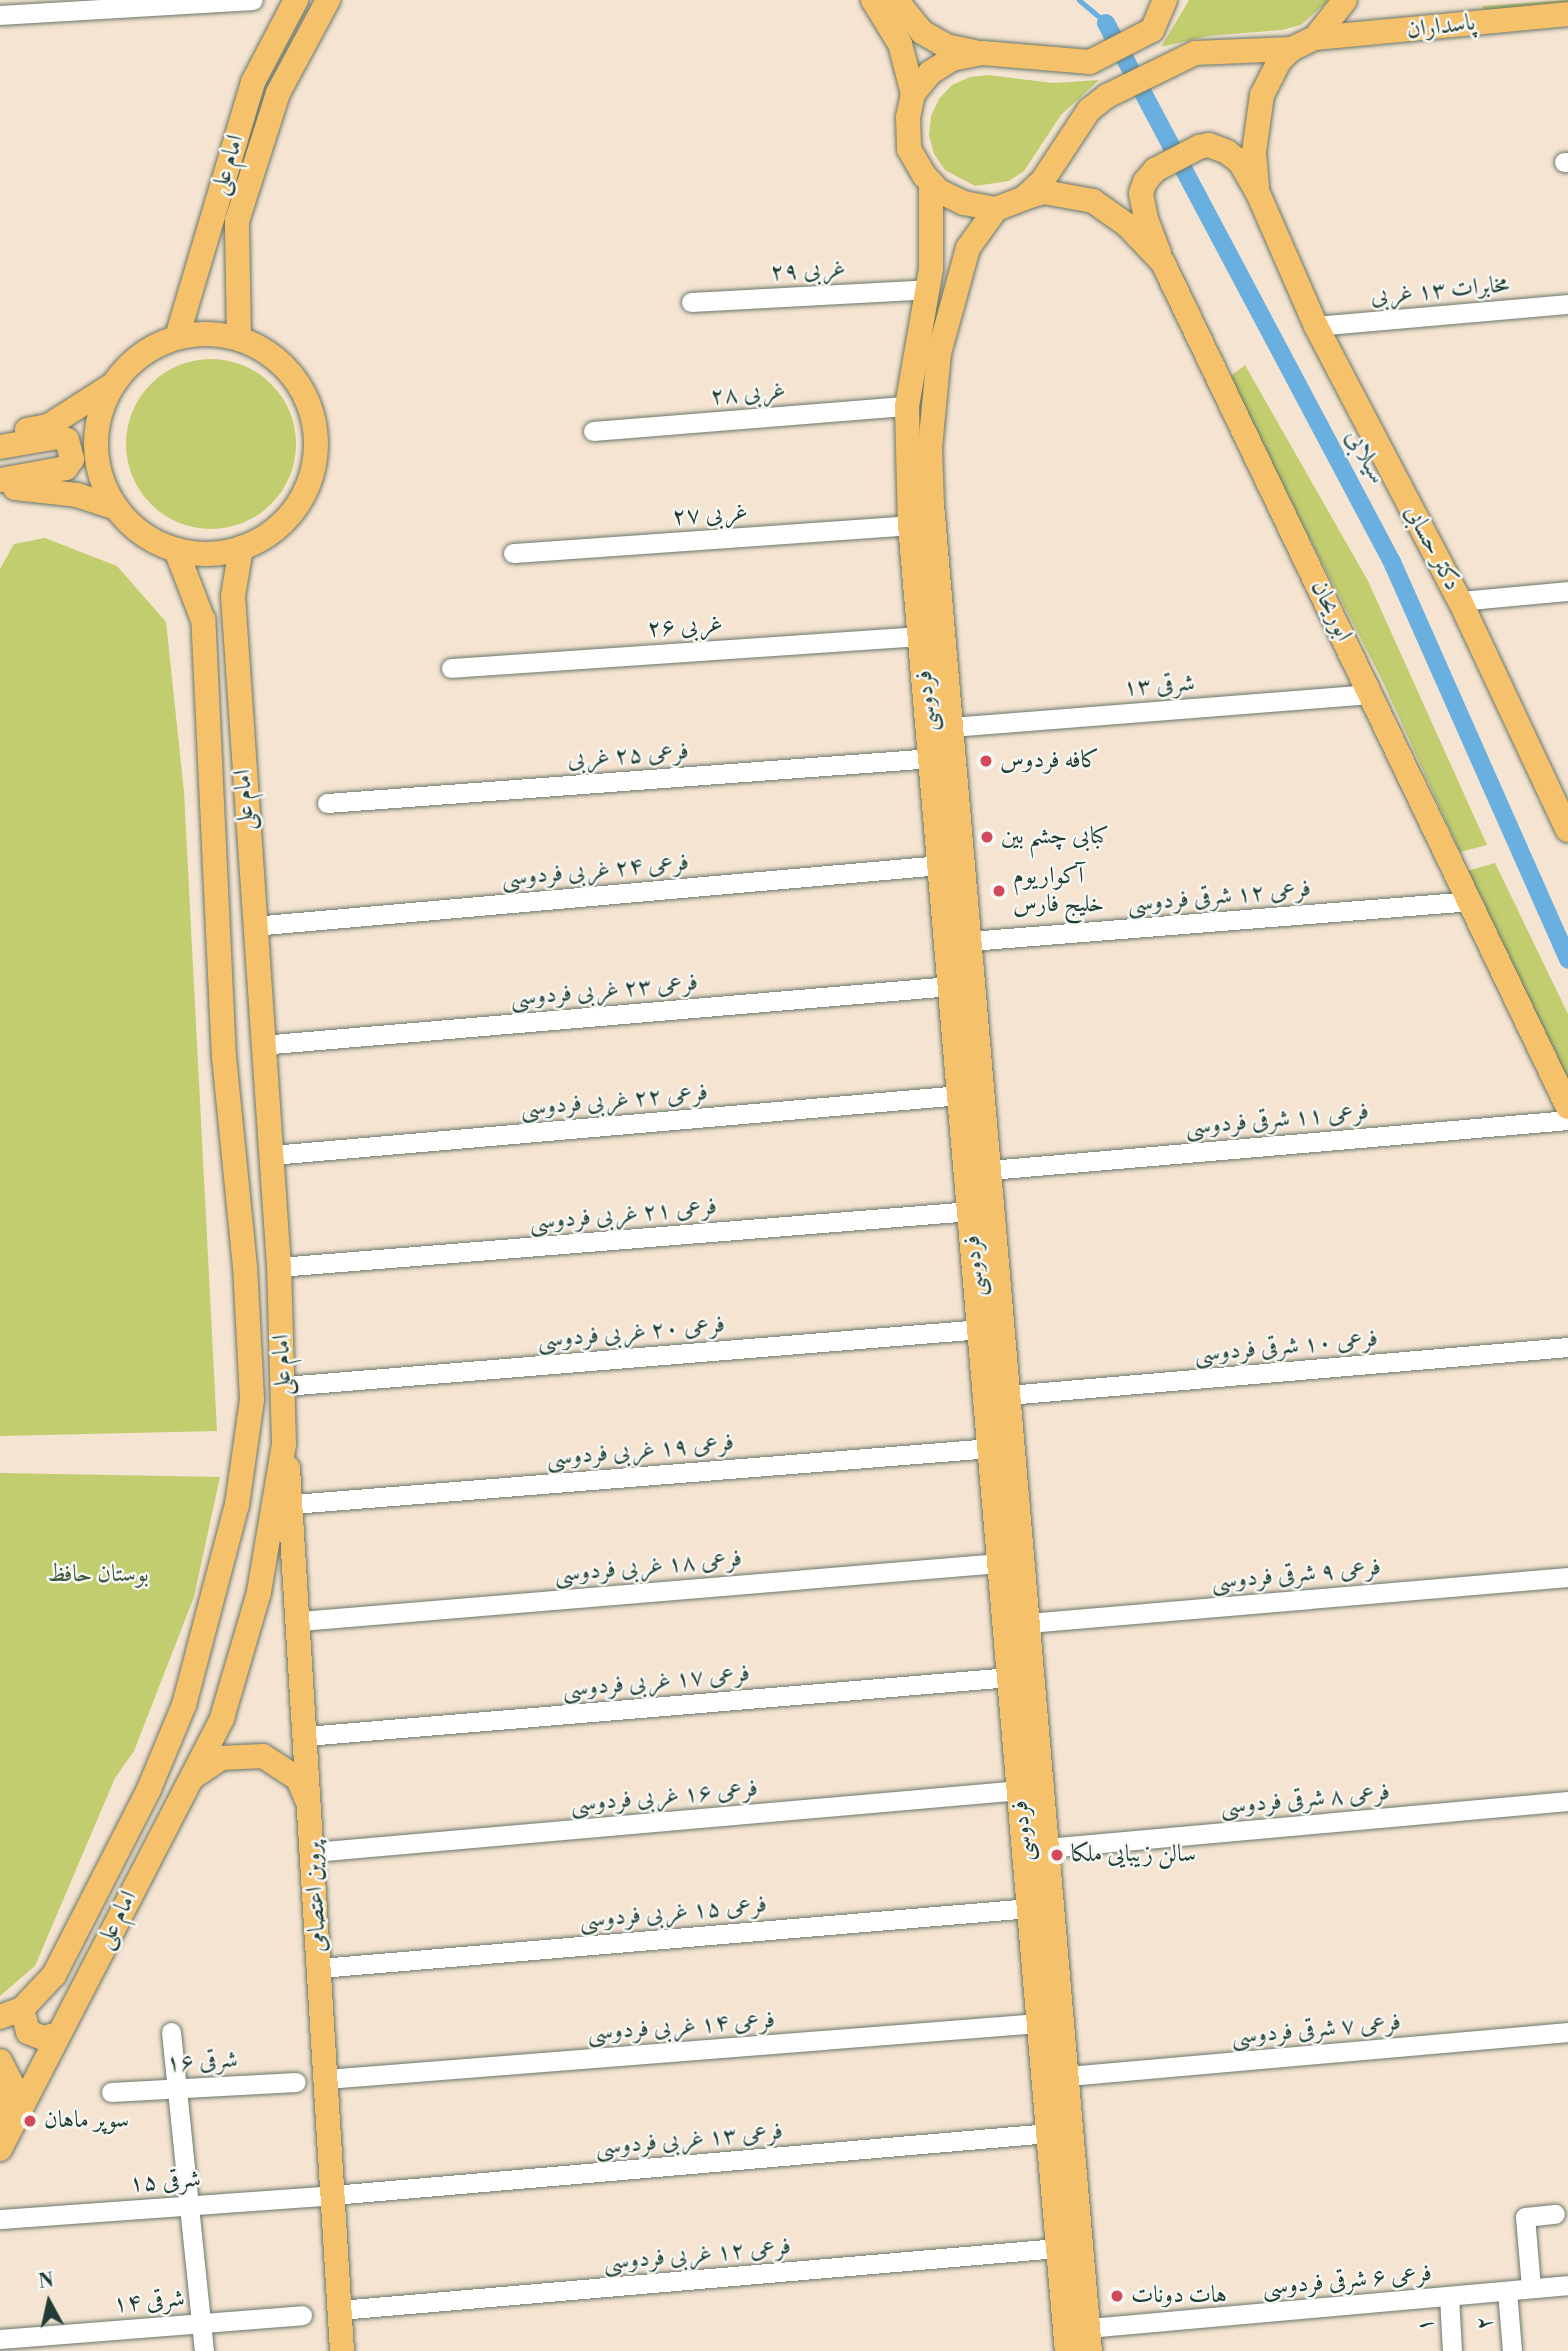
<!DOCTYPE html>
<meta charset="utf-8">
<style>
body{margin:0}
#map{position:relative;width:1568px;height:2351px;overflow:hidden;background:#f5e4d1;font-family:"Libre Bodoni",Amiri,serif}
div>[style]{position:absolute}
.green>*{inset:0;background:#c1cd6f}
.round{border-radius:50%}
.stream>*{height:5px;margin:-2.5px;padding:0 2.5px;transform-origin:2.5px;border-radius:2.5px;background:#69afe0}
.canal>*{height:18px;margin:-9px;padding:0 9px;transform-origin:9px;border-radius:9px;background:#69afe0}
.roads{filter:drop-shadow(0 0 2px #6a776b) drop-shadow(0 0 2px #6a776b)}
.minor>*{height:19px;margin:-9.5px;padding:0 9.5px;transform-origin:9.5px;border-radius:9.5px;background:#fff}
.major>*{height:24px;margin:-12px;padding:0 12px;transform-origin:12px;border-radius:12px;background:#f5c16b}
.major>.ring{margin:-12px;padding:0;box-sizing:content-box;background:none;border:24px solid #f5c16b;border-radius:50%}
.dots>*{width:19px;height:19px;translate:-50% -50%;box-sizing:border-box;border:4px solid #f6f6f2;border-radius:50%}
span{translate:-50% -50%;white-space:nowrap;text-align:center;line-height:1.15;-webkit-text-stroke:5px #f6f6f2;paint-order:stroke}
.street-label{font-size:24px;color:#1f3d34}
.poi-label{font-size:24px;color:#1f3d34}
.left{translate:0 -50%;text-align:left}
.park-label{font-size:24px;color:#3f5a40}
.water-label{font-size:26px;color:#325a5f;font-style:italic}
.north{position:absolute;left:14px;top:2267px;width:70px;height:70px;-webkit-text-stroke:5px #f6f6f2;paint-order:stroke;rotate:352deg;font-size:19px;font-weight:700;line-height:28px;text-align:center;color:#1f3d34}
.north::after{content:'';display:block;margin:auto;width:24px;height:32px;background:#1f3d34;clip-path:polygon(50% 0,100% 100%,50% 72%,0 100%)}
</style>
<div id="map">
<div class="green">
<div style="clip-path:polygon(1189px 0,1329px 0,1301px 25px,1282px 30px,1208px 36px,1161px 47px)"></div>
<div style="clip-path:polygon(1568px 0,1568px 11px,1485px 19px,1483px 6px)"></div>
<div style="clip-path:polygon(989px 75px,1053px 83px,1099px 80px,1061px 115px,1024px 171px,1009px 181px,975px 186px,945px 170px,934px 154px,929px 135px,931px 116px,939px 99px,952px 85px,970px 77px)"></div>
<div class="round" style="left:126px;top:359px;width:170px;height:170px"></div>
<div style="clip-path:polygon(1245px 365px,1368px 581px,1487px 845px,1460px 852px,1383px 682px,1228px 378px)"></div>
<div style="clip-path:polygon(45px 538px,117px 566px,166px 622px,184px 792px,217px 1431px,0 1436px,0 569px,14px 544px)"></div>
<div style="clip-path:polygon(1495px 863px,1568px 1014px,1568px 1082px,1467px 871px)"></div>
<div style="clip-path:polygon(0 1473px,220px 1477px,194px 1597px,134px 1751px,115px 1778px,35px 1966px,0 1996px)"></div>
</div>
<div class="stream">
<div style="left:1079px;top:0;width:35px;rotate:40deg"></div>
</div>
<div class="canal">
<div style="left:1106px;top:23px;width:610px;rotate:62.05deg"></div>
<div style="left:1392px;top:562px;width:435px;rotate:66.1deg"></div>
</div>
<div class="roads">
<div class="minor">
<div style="left:0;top:15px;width:253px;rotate:-3.4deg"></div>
<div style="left:1564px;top:162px;width:4px"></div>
<div style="left:691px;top:302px;width:237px;rotate:-3.1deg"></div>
<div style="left:1316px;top:326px;width:253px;rotate:-5deg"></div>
<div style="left:593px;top:431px;width:315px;rotate:-4.6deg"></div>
<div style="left:513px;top:553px;width:398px;rotate:-4deg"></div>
<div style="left:1460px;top:601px;width:108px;rotate:-5.3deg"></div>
<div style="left:451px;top:668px;width:472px;rotate:-3.9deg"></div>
<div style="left:951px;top:727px;width:421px;rotate:-4.5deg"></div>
<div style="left:327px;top:803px;width:607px;rotate:-4.25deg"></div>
<div style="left:253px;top:926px;width:691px;rotate:-5.07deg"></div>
<div style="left:970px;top:941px;width:503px;rotate:-4.56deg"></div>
<div style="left:261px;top:1045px;width:693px;rotate:-4.89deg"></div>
<div style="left:272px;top:1155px;width:692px;rotate:-4.98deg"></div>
<div style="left:990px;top:1170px;width:580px;rotate:-4.94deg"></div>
<div style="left:279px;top:1267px;width:694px;rotate:-4.63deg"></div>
<div style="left:285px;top:1386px;width:698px;rotate:-4.68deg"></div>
<div style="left:1008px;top:1395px;width:562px;rotate:-4.9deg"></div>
<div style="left:293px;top:1504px;width:700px;rotate:-4.59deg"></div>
<div style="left:300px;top:1621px;width:702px;rotate:-4.74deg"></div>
<div style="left:1028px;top:1623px;width:542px;rotate:-4.87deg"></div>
<div style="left:306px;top:1736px;width:706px;rotate:-4.79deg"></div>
<div style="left:1046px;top:1848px;width:524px;rotate:-5.14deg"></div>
<div style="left:313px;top:1852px;width:710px;rotate:-5.01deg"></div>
<div style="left:320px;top:1968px;width:713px;rotate:-4.83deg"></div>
<div style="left:171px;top:2032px;width:321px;rotate:84.1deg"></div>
<div style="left:1068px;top:2076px;width:502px;rotate:-5.03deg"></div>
<div style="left:326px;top:2079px;width:715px;rotate:-4.49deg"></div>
<div style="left:111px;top:2092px;width:185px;rotate:-3.1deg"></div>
<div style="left:0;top:2219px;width:334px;rotate:-4.1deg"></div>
<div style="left:333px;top:2195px;width:719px;rotate:-4.95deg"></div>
<div style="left:1531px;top:2288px;width:71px;rotate:-94.8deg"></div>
<div style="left:1525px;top:2217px;width:30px;rotate:-6deg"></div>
<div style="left:1507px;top:2291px;width:60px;rotate:85.2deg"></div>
<div style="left:1449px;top:2296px;width:55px;rotate:86.9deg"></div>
<div style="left:340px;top:2310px;width:721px;rotate:-4.94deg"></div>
<div style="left:1088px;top:2328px;width:482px;rotate:-5.1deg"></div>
<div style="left:0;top:2339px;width:303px;rotate:-4.5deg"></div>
</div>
<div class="major">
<div style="left:873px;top:0;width:52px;rotate:58.5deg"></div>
<div style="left:900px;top:44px;width:52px;rotate:75.4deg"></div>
<div style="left:896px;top:0;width:41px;rotate:50.9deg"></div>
<div style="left:922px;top:32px;width:28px;rotate:30deg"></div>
<div style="left:946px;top:46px;width:29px;rotate:12deg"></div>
<div style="left:1165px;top:0;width:33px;rotate:113deg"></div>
<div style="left:1152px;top:30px;width:70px;rotate:152.7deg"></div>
<div style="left:1090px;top:62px;width:108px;rotate:-175.2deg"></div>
<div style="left:982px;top:53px;width:31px;rotate:169deg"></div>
<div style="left:952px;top:59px;width:26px;rotate:148deg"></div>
<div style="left:930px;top:73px;width:27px;rotate:129deg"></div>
<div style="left:913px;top:94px;width:24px;rotate:102deg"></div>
<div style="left:908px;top:117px;width:32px;rotate:88deg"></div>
<div style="left:909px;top:149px;width:30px;rotate:60deg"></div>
<div style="left:924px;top:175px;width:22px;rotate:47deg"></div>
<div style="left:939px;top:191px;width:28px;rotate:26deg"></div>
<div style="left:964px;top:203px;width:33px;rotate:11deg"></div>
<div style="left:996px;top:209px;width:30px;rotate:-21deg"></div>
<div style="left:1024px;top:198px;width:26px;rotate:-43deg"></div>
<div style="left:1043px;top:180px;width:84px;rotate:-56.7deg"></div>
<div style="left:1089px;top:110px;width:23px;rotate:-38deg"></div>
<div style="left:1107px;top:96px;width:98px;rotate:-26deg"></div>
<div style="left:1195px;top:53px;width:97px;rotate:-2.4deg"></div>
<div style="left:1292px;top:49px;width:25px;rotate:-26deg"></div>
<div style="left:1315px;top:38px;width:48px;rotate:-51.7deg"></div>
<div style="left:1315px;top:38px;width:254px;rotate:-5.4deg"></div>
<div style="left:931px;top:183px;width:86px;rotate:90deg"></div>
<div style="left:931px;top:269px;width:139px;rotate:99.9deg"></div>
<div style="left:907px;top:406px;width:119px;rotate:88.6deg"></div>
<div style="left:910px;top:525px;width:1833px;rotate:85.09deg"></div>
<div style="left:1257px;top:187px;width:35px;rotate:-95deg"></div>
<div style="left:1254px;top:152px;width:58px;rotate:-82deg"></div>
<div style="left:1262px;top:95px;width:39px;rotate:-63deg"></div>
<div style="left:1280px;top:60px;width:16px;rotate:-43deg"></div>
<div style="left:1024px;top:198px;width:21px;rotate:-17deg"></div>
<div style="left:1044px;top:192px;width:50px;rotate:10.4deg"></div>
<div style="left:1093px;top:201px;width:42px;rotate:35.2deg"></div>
<div style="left:1127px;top:225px;width:52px;rotate:46.5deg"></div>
<div style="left:1163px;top:263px;width:936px;rotate:64.37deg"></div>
<div style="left:996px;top:209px;width:48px;rotate:125.7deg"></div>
<div style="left:968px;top:248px;width:109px;rotate:105.4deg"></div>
<div style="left:939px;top:353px;width:95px;rotate:95.4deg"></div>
<div style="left:930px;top:448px;width:56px;rotate:88deg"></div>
<div style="left:932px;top:504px;width:1854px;rotate:85.11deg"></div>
<div style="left:1159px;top:253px;width:36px;rotate:-111deg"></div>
<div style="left:1146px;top:219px;width:26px;rotate:-101deg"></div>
<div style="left:1141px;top:193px;width:12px;rotate:-70deg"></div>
<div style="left:1145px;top:182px;width:16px;rotate:-50deg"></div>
<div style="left:1155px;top:170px;width:50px;rotate:-27.6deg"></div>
<div style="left:1199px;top:147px;width:10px;rotate:-11deg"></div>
<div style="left:1209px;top:145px;width:19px;rotate:21deg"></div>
<div style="left:1227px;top:152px;width:16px;rotate:38deg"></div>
<div style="left:1240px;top:162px;width:34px;rotate:60deg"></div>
<div style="left:1257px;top:191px;width:147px;rotate:66.4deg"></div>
<div style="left:1316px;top:326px;width:310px;rotate:62.4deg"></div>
<div style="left:1460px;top:601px;width:253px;rotate:64.8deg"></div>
<div class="ring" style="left:96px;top:334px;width:196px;height:196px"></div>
<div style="left:177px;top:337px;width:266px;rotate:-73.4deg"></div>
<div style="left:253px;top:82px;width:93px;rotate:-62.3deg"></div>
<div style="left:239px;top:339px;width:118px;rotate:-91deg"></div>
<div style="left:237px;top:221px;width:134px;rotate:-72.2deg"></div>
<div style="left:278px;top:93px;width:106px;rotate:-61.7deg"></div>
<div style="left:27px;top:430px;width:21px;rotate:-11deg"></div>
<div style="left:48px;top:426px;width:76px;rotate:-32.6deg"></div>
<div style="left:0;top:447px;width:59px;rotate:-9.8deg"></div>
<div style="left:58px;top:437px;width:9px;rotate:18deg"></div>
<div style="left:67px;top:440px;width:20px;rotate:75deg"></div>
<div style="left:72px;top:459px;width:11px;rotate:124deg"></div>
<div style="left:66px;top:468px;width:67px;rotate:169.7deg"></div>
<div style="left:15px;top:488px;width:62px;rotate:6.4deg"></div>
<div style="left:77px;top:495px;width:41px;rotate:18.4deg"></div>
<div style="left:288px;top:1468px;width:885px;rotate:86.5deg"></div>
<div style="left:193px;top:1777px;width:34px;rotate:-34deg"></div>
<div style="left:221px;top:1758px;width:42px;rotate:-2.7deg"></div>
<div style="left:263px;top:1756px;width:42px;rotate:33.3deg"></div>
<div style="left:298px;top:1779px;width:23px;rotate:67deg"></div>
<div style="left:22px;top:2009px;width:24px;rotate:75deg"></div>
<div style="left:28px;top:2032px;width:16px;rotate:22deg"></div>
<div style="left:43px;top:2038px;width:16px;rotate:-14deg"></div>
<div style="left:0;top:2017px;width:23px;rotate:-20deg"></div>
<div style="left:22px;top:2009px;width:47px;rotate:-46.7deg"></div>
<div style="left:54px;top:1975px;width:209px;rotate:-62.9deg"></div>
<div style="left:149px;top:1789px;width:91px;rotate:-67.4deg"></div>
<div style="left:184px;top:1705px;width:207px;rotate:-75.2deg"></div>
<div style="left:237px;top:1505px;width:107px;rotate:-81.9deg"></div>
<div style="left:252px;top:1399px;width:132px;rotate:-93deg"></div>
<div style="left:245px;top:1267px;width:210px;rotate:-95.7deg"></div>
<div style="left:224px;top:1058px;width:439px;rotate:-92.7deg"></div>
<div style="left:203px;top:620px;width:75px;rotate:-111.1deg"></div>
<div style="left:0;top:2061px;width:27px;rotate:63deg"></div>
<div style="left:12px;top:2085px;width:37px;rotate:90deg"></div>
<div style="left:0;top:2149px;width:485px;rotate:-62.7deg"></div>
<div style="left:222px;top:1718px;width:131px;rotate:-73.6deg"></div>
<div style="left:259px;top:1592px;width:150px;rotate:-80.4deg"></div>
<div style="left:284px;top:1444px;width:177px;rotate:-91.6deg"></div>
<div style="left:279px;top:1267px;width:673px;rotate:-93.92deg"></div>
<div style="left:233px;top:596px;width:49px;rotate:-80.5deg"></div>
</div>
</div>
<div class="dots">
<div style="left:986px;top:761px;background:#d1495b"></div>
<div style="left:987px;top:837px;background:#d1495b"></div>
<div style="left:999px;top:891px;background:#d1495b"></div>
<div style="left:1057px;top:1855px;background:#d1495b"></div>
<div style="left:30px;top:2121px;background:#d1495b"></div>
<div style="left:1117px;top:2296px;background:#d1495b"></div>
</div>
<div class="street-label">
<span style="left:1441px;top:27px;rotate:-7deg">پاسداران</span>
<span style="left:228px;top:165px;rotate:-73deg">امام علی</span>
<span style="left:808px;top:271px;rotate:-3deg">۲۹ غربی</span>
<span style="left:1440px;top:291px;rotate:-5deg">مخابرات ۱۳ غربی</span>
<span style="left:748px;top:394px;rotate:-5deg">۲۸ غربی</span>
<span style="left:710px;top:515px;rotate:-4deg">۲۷ غربی</span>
<span style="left:1432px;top:548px;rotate:62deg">دکتر حسابی</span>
<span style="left:1331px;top:611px;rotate:64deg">ابوریحان</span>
<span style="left:685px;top:627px;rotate:-4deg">۲۶ غربی</span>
<span style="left:1159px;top:686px;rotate:-4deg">۱۳ شرقی</span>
<span style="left:927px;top:701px;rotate:-95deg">فردوسی</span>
<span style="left:628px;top:756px;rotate:-4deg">فرعی ۲۵ غربی</span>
<span style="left:245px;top:800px;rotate:-94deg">امام علی</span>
<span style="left:595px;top:871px;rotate:-5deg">فرعی ۲۴ غربی فردوسی</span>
<span style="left:1219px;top:897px;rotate:-5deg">فرعی ۱۲ شرقی فردوسی</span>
<span style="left:604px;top:991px;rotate:-5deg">فرعی ۲۳ غربی فردوسی</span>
<span style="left:614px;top:1101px;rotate:-5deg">فرعی ۲۲ غربی فردوسی</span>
<span style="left:1277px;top:1120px;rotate:-5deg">فرعی ۱۱ شرقی فردوسی</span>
<span style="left:623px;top:1215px;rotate:-5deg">فرعی ۲۱ غربی فردوسی</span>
<span style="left:975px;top:1266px;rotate:-95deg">فردوسی</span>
<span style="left:631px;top:1333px;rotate:-5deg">فرعی ۲۰ غربی فردوسی</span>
<span style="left:1286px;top:1347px;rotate:-5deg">فرعی ۱۰ شرقی فردوسی</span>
<span style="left:283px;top:1365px;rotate:-92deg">امام علی</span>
<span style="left:640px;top:1451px;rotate:-5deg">فرعی ۱۹ غربی فردوسی</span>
<span style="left:648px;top:1567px;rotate:-5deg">فرعی ۱۸ غربی فردوسی</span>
<span style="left:1296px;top:1575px;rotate:-5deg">فرعی ۹ شرقی فردوسی</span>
<span style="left:656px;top:1682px;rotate:-5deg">فرعی ۱۷ غربی فردوسی</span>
<span style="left:664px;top:1797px;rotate:-5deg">فرعی ۱۶ غربی فردوسی</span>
<span style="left:1305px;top:1800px;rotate:-5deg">فرعی ۸ شرقی فردوسی</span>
<span style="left:1023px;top:1831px;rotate:-95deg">فردوسی</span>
<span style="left:316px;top:1897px;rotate:-93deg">پروین اعتصامی</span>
<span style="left:673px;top:1913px;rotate:-5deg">فرعی ۱۵ غربی فردوسی</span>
<span style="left:117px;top:1920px;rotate:-63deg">امام علی</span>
<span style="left:681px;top:2027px;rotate:-4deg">فرعی ۱۴ غربی فردوسی</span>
<span style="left:1316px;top:2030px;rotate:-5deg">فرعی ۷ شرقی فردوسی</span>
<span style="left:202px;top:2062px;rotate:-3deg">۱۶ شرقی</span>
<span style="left:689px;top:2140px;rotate:-5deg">فرعی ۱۳ غربی فردوسی</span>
<span style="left:165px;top:2182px;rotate:-4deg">۱۵ شرقی</span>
<span style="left:697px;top:2255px;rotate:-5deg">فرعی ۱۲ غربی فردوسی</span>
<span style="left:1347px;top:2281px;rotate:-5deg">فرعی ۶ شرقی فردوسی</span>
<span style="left:149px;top:2302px;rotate:-5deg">۱۴ شرقی</span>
<span style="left:1485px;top:2323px;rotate:-95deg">۲</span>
<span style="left:1426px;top:2325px;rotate:-93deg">۱</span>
</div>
<div class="poi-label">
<span class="left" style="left:1000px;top:761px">کافه فردوس</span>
<span class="left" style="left:1001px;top:837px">کبابی چشم بین</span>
<span class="left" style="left:1013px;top:891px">آکواریوم<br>خلیج فارس</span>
<span class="left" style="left:1071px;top:1855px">سالن زیبایی ملکا</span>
<span class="left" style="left:44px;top:2121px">سوپر ماهان</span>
<span class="left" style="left:1131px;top:2296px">هات دونات</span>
</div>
<div class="park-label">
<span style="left:98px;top:1575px">بوستان حافظ</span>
</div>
<div class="water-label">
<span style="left:1366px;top:457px;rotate:62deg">سیلابی</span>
</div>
<div class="north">N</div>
</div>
